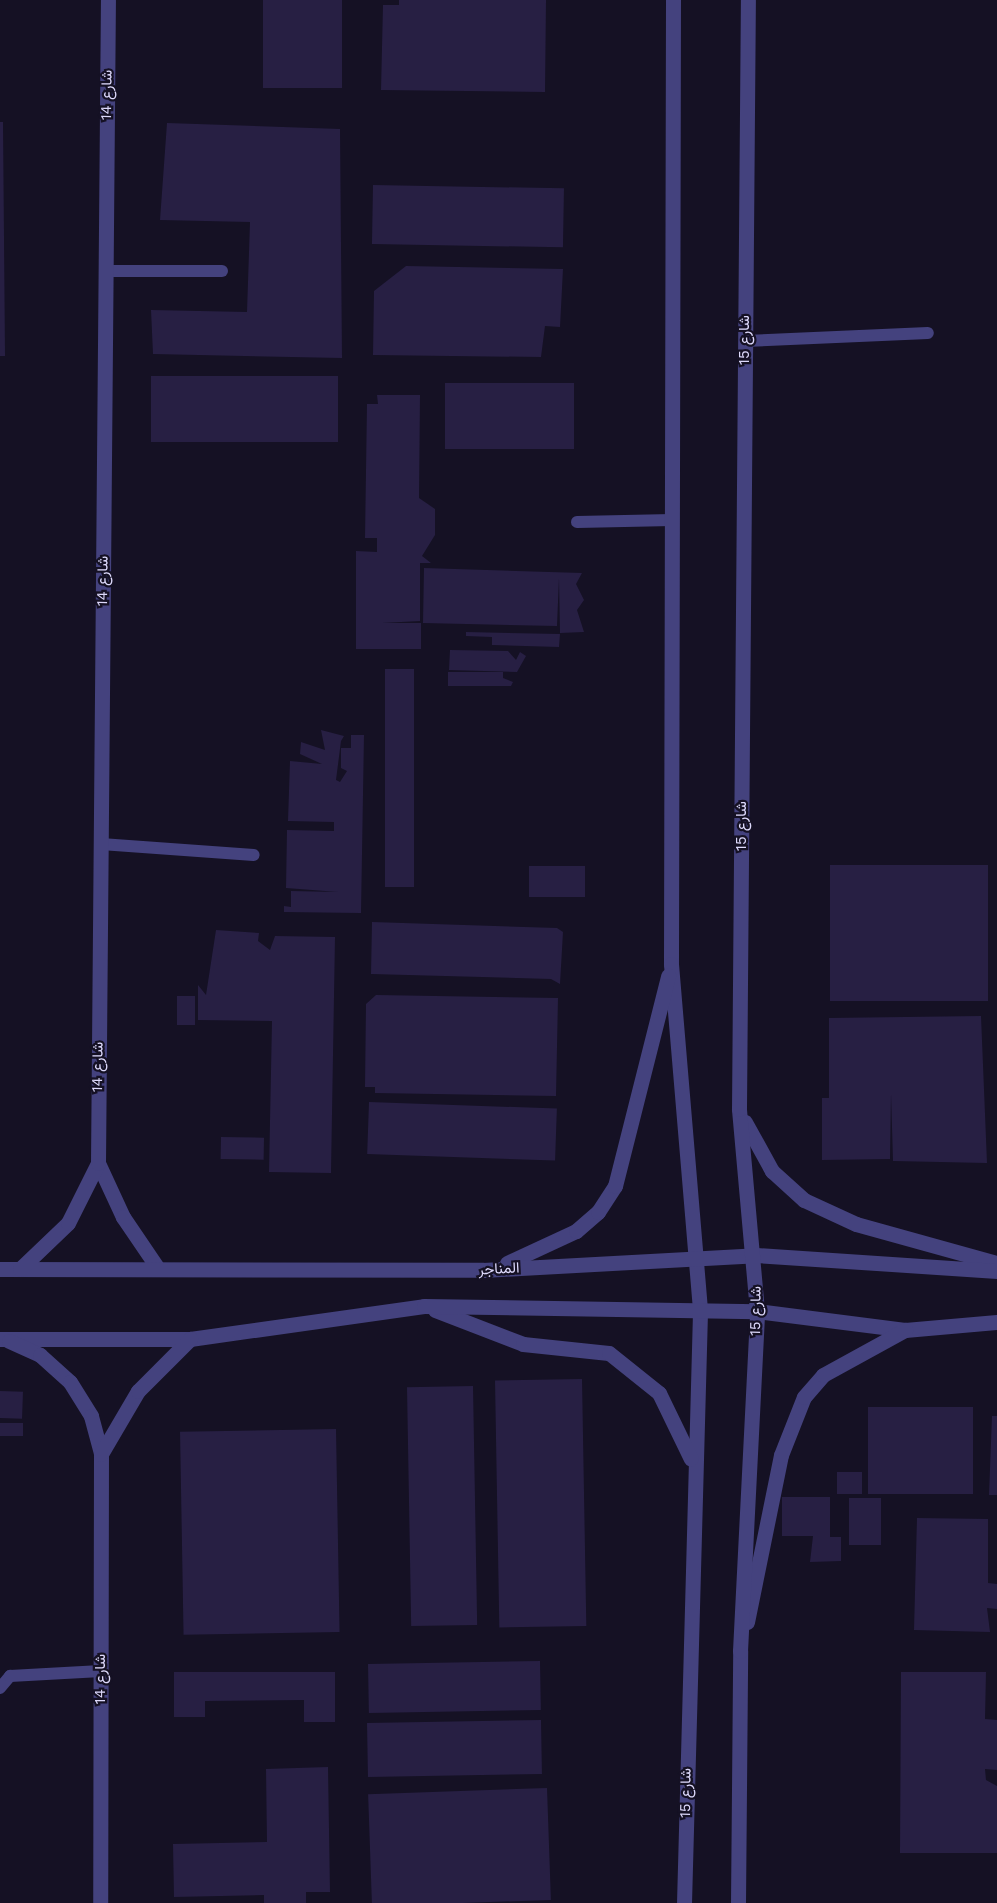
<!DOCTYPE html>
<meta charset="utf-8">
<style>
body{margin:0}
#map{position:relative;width:997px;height:1903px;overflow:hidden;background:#151124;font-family:"Work Sans",Vazirmatn,sans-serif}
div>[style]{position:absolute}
.building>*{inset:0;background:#271f43;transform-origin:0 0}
.service>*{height:12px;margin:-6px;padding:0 6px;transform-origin:6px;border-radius:6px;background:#44427e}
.minor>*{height:15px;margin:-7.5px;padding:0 7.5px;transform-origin:7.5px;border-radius:7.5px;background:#44427e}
span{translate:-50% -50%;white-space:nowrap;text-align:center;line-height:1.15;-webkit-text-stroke:4.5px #151124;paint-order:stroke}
.street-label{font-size:15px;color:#ddd9fb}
</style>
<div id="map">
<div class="building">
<div style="left:263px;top:0;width:79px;height:88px"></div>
<div style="clip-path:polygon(399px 0,546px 0,545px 92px,381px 90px,383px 5px,399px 5px)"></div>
<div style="clip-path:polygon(0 122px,3px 122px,5px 356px,0 356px)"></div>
<div style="clip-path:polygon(167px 123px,340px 129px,342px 358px,153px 354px,151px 310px,247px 312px,250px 222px,160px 220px)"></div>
<div style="left:373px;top:185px;width:191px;height:59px;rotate:1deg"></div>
<div style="clip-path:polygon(406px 266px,563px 269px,560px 327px,545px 326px,541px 357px,373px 355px,374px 291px)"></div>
<div style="left:151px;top:376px;width:187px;height:66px"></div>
<div style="left:445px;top:383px;width:129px;height:66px"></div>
<div style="clip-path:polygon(377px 395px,420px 395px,419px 498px,435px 509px,435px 535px,422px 556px,431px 563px,420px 563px,420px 621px,382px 623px,421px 623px,421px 649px,356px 649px,356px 551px,377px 552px,377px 538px,365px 538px,367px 404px,378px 404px)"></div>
<div style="clip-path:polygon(424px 568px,582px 573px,576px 584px,584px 600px,577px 610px,584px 632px,560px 633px,559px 578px,557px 626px,423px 623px)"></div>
<div style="clip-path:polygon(466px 632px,560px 634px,559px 647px,492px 645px,492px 637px,466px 636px)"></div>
<div style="clip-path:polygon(450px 650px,508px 651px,516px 660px,520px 652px,526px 656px,517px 672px,449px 670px)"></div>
<div style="left:385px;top:669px;width:29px;height:218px"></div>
<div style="clip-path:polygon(448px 672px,503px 672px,503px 678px,513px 682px,511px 686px,448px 686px)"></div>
<div style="clip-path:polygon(321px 730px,344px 736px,341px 741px,336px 780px,340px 782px,347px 771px,341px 768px,341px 748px,351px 748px,351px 735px,364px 735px,361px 913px,284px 912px,284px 906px,291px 907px,291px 891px,338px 892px,286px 888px,287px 830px,334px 831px,334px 822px,288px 821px,290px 761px,322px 764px,300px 754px,301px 742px,325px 750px)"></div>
<div style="left:830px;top:865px;width:158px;height:136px"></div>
<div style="left:529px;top:866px;width:56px;height:31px"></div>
<div style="clip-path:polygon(372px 922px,557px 928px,563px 932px,560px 984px,551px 979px,371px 974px)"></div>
<div style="clip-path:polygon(216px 930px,259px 933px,258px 941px,270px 950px,275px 936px,335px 937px,331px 1173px,269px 1172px,272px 1021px,198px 1020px,198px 985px,206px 995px)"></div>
<div style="clip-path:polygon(376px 995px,558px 998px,556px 1096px,375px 1093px,375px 1087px,365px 1087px,366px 1004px)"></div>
<div style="left:177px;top:996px;width:18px;height:29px"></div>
<div style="clip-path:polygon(981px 1016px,987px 1163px,893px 1161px,891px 1094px,890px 1159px,822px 1160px,822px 1098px,829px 1098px,829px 1018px)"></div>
<div style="left:369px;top:1102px;width:188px;height:52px;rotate:2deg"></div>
<div style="left:221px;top:1137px;width:43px;height:22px;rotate:1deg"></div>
<div style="left:582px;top:1379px;width:247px;height:87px;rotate:89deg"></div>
<div style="left:473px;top:1386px;width:239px;height:66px;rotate:89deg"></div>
<div style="left:0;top:1391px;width:23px;height:27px;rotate:2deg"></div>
<div style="left:868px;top:1407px;width:105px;height:87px"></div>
<div style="clip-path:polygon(992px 1416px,997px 1416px,997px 1495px,989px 1495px)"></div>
<div style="left:0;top:1423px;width:23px;height:13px"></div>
<div style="left:336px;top:1429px;width:203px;height:156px;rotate:89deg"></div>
<div style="left:862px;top:1472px;width:22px;height:25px;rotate:90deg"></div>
<div style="clip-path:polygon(782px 1497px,830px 1497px,830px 1537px,841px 1537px,841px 1561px,810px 1562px,813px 1536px,782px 1536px)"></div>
<div style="left:849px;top:1498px;width:32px;height:47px"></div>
<div style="clip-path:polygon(917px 1518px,988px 1519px,988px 1583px,997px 1584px,997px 1609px,987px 1608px,990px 1632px,914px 1630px)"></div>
<div style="left:540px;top:1661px;width:49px;height:172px;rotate:89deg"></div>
<div style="clip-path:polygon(174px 1672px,335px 1672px,335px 1722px,304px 1722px,304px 1700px,205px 1701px,205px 1717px,174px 1717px)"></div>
<div style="clip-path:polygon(901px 1672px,986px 1672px,985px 1719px,997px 1720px,997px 1770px,985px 1769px,986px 1780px,997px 1786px,997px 1853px,900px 1853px)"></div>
<div style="left:541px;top:1720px;width:54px;height:174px;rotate:89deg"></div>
<div style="clip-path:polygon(328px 1767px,330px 1892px,306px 1892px,306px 1903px,264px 1903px,264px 1895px,174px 1897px,173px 1844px,267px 1842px,266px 1769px)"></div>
<div style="left:547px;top:1788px;width:112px;height:179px;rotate:88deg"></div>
</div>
<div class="service">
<div style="left:106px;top:271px;width:116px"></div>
<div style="left:745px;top:341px;width:183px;rotate:-2.5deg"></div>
<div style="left:577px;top:522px;width:95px;rotate:-1.2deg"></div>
<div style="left:101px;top:844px;width:153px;rotate:4.1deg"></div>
<div style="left:0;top:1688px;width:16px;rotate:-50deg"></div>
<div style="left:10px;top:1676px;width:91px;rotate:-3.1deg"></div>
</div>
<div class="minor">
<div style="left:673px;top:0;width:964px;rotate:90.12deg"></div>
<div style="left:671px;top:964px;width:349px;rotate:85.2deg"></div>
<div style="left:700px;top:1312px;width:591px;rotate:91.55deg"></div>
<div style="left:745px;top:1122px;width:56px;rotate:61.1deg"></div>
<div style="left:772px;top:1171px;width:43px;rotate:42.2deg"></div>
<div style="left:804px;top:1200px;width:57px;rotate:24.8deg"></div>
<div style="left:856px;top:1224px;width:146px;rotate:15.5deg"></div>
<div style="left:98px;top:1163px;width:60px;rotate:65.2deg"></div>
<div style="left:123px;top:1217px;width:60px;rotate:55.8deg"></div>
<div style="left:507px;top:1263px;width:76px;rotate:-24.9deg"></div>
<div style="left:576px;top:1231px;width:29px;rotate:-41deg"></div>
<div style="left:598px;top:1212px;width:31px;rotate:-57deg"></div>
<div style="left:615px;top:1186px;width:217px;rotate:-75.8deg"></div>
<div style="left:0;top:1269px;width:483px;rotate:0.1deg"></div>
<div style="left:483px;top:1270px;width:273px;rotate:-3.1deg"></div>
<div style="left:756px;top:1255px;width:242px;rotate:3.8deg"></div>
<div style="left:20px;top:1269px;width:66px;rotate:-43.8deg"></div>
<div style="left:68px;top:1223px;width:67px;rotate:-63.4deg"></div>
<div style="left:98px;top:1163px;width:1163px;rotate:-89.51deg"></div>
<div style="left:435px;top:1310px;width:94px;rotate:21.1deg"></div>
<div style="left:523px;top:1344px;width:86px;rotate:6deg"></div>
<div style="left:609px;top:1353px;width:64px;rotate:38.7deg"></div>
<div style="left:659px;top:1393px;width:73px;rotate:64.1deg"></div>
<div style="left:0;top:1339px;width:190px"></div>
<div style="left:190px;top:1339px;width:236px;rotate:-8deg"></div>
<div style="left:424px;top:1306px;width:333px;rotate:0.9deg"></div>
<div style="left:757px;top:1311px;width:149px;rotate:7.3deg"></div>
<div style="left:905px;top:1330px;width:92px;rotate:-5deg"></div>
<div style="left:9px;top:1341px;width:34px;rotate:24deg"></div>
<div style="left:40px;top:1355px;width:40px;rotate:42deg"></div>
<div style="left:70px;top:1382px;width:40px;rotate:58deg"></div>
<div style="left:91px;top:1416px;width:39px;rotate:75deg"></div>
<div style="left:101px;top:1454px;width:449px;rotate:90.1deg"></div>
<div style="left:101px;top:1454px;width:73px;rotate:-59.6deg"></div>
<div style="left:138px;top:1391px;width:74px;rotate:-45deg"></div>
<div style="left:747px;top:1622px;width:170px;rotate:-78.5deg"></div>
<div style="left:781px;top:1455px;width:62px;rotate:-68.4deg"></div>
<div style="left:804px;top:1397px;width:29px;rotate:-49deg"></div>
<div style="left:823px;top:1375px;width:94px;rotate:-28.8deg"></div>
<div style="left:738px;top:1903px;width:252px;rotate:-89.5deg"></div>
<div style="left:740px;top:1651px;width:340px;rotate:-87.1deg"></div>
<div style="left:757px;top:1311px;width:203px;rotate:-95.1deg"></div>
<div style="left:739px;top:1109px;width:1109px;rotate:-89.54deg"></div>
</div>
<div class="street-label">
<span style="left:107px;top:95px;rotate:-89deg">شارع 14</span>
<span style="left:745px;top:340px;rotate:-90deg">شارع 15</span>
<span style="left:103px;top:581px;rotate:-89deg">شارع 14</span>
<span style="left:742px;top:826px;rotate:-90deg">شارع 15</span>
<span style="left:98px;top:1067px;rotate:-89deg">شارع 14</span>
<span style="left:499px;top:1269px;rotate:-3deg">المناجر</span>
<span style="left:756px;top:1311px;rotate:-89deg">شارع 15</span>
<span style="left:101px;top:1679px;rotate:-90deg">شارع 14</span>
<span style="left:686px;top:1793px;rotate:-89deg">شارع 15</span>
</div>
</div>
